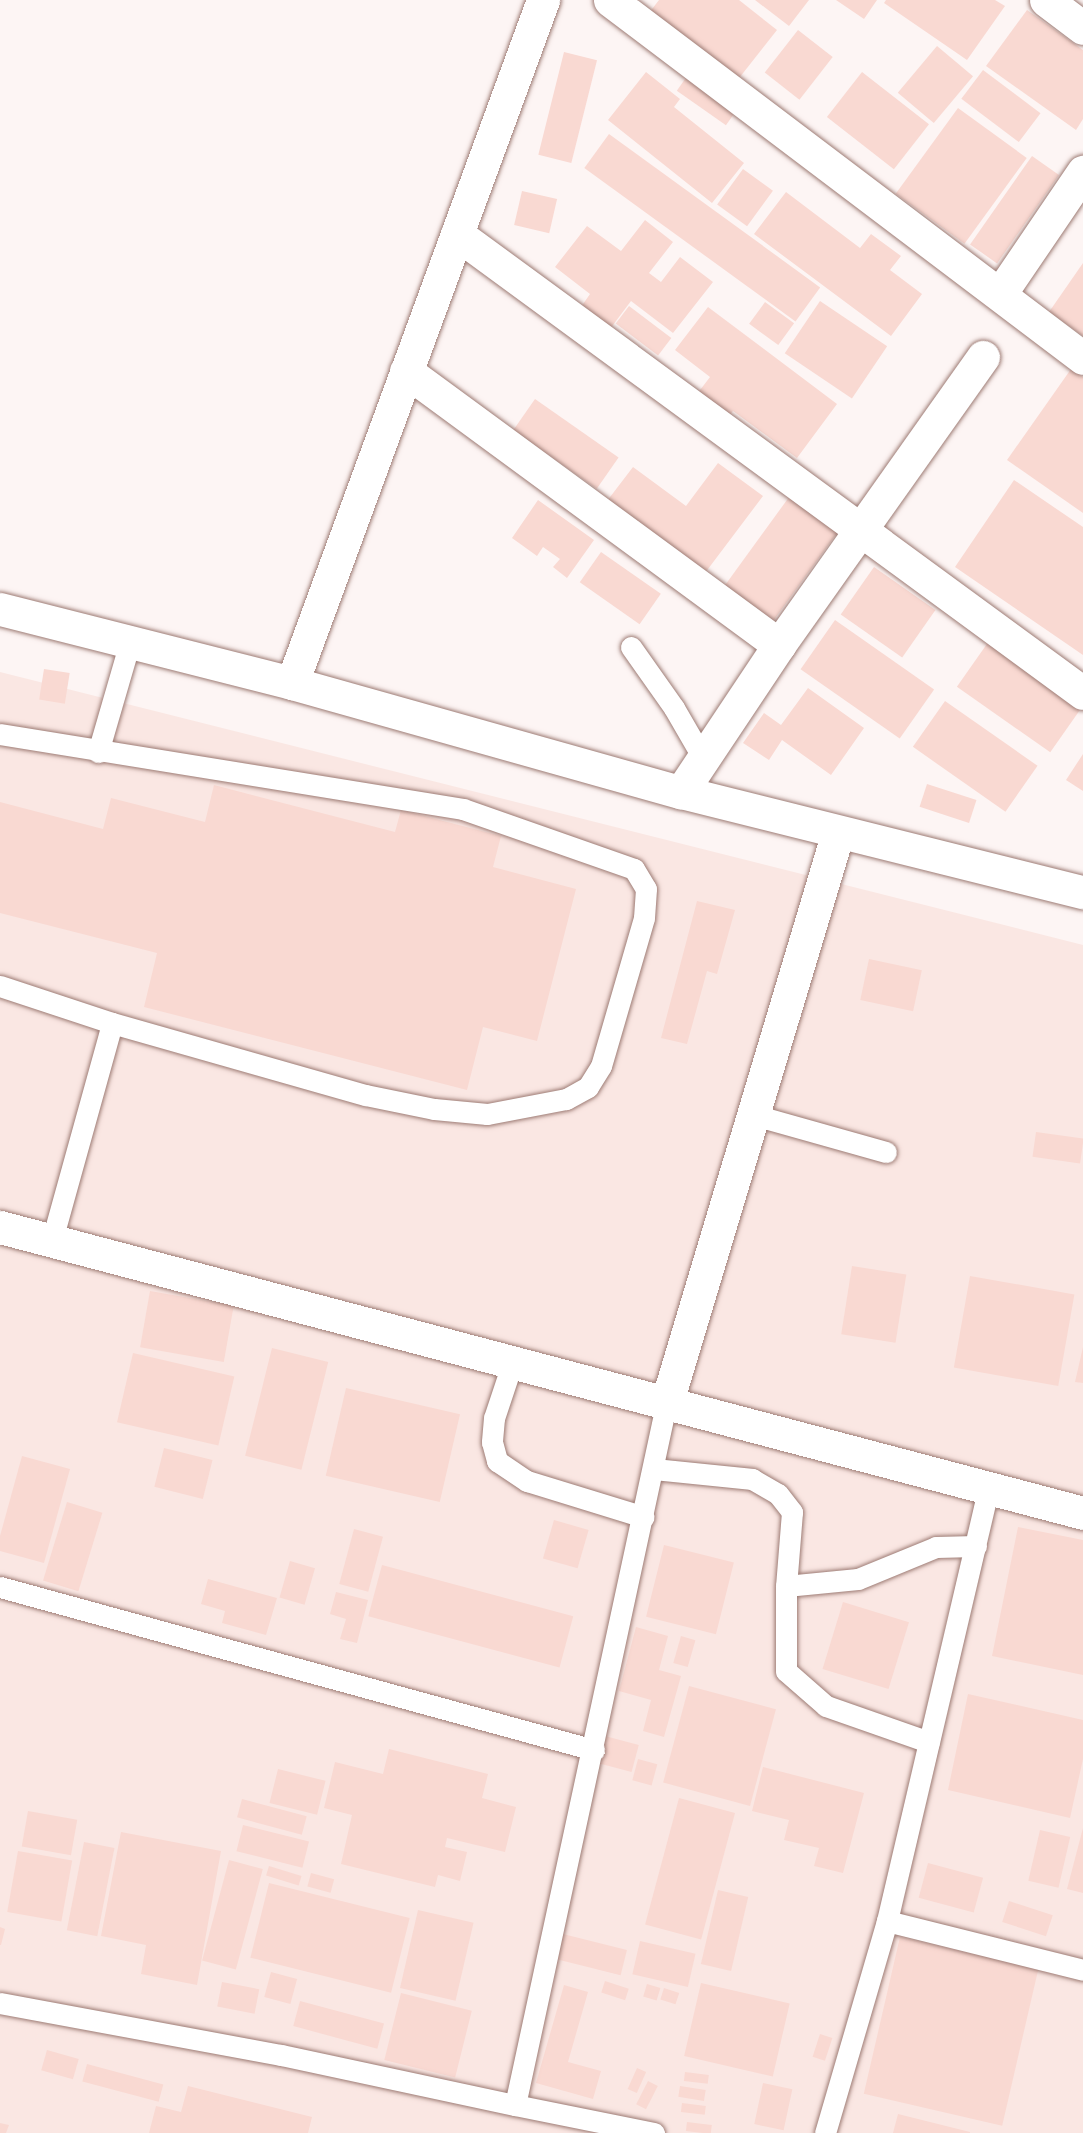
<!DOCTYPE html>
<style>
body{margin:0}
#map{position:relative;width:1083px;height:2133px;overflow:hidden;background:#fdf5f4;font-family:"Fira Sans Condensed",sans-serif}
div>[style]{position:absolute}
.built>*{inset:0;background:#fae7e3}
.building>*{inset:0;background:#f9d9d2;transform-origin:0 0}
.roads{filter:drop-shadow(0 0 2px #9d7b74) drop-shadow(0 0 2px #9d7b74)}
.lane>*{height:21px;margin:-10.5px;padding:0 10.5px;transform-origin:10.5px;border-radius:10.5px;background:#fff}
.street>*{height:33px;margin:-16.5px;padding:0 16.5px;transform-origin:16.5px;border-radius:16.5px;background:#fff}
span{translate:-50% -50%;white-space:nowrap;text-align:center;line-height:1.15;-webkit-text-stroke:5px #fff;paint-order:stroke}
</style>
<div id="map">
<div class="built">
<div style="clip-path:polygon(0 672px,1083px 945px,1083px 2133px,0 2133px)"></div>
</div>
<div class="building">
<div style="clip-path:polygon(659px 0,739px 0,777px 30px,736px 82px,649px 13px)"></div>
<div style="clip-path:polygon(755px 0,809px 0,789px 26px)"></div>
<div style="clip-path:polygon(836px 0,877px 0,864px 19px)"></div>
<div style="clip-path:polygon(886px 0,995px 0,1005px 6px,967px 60px,884px 3px)"></div>
<div style="clip-path:polygon(1027px 10px,1083px 50px,1083px 119px,1076px 130px,986px 66px)"></div>
<div style="left:798px;top:30px;width:44px;height:54px;rotate:38deg"></div>
<div style="left:937px;top:46px;width:47px;height:61px;rotate:40deg"></div>
<div style="left:564px;top:52px;width:34px;height:106px;rotate:14deg"></div>
<div style="left:983px;top:70px;width:72px;height:36px;rotate:37deg"></div>
<div style="clip-path:polygon(646px 72px,680px 99px,674px 107px,744px 163px,712px 203px,608px 120px)"></div>
<div style="left:690px;top:72px;width:60px;height:23px;rotate:35deg"></div>
<div style="left:862px;top:72px;width:85px;height:57px;rotate:38deg"></div>
<div style="left:958px;top:108px;width:85px;height:106px;rotate:36deg"></div>
<div style="left:609px;top:134px;width:261px;height:42px;rotate:36deg"></div>
<div style="left:1032px;top:156px;width:33px;height:108px;rotate:35deg"></div>
<div style="left:743px;top:169px;width:37px;height:44px;rotate:36deg"></div>
<div style="left:522px;top:191px;width:36px;height:35px;rotate:13deg"></div>
<div style="clip-path:polygon(786px 192px,860px 248px,871px 234px,901px 256px,890px 270px,922px 294px,891px 336px,754px 234px)"></div>
<div style="clip-path:polygon(645px 220px,673px 242px,649px 273px,661px 282px,680px 257px,713px 282px,673px 333px,631px 301px,610px 329px,581px 307px,590px 294px,555px 267px,587px 226px,621px 251px)"></div>
<div style="clip-path:polygon(1083px 263px,1083px 336px,1049px 312px)"></div>
<div style="left:820px;top:301px;width:81px;height:63px;rotate:34deg"></div>
<div style="left:765px;top:302px;width:36px;height:27px;rotate:36deg"></div>
<div style="left:629px;top:306px;width:53px;height:22px;rotate:37deg"></div>
<div style="clip-path:polygon(708px 307px,837px 404px,797px 458px,733px 411px,725px 421px,694px 398px,710px 377px,675px 350px)"></div>
<div style="clip-path:polygon(1071px 369px,1083px 377px,1083px 513px,1007px 460px)"></div>
<div style="left:535px;top:399px;width:102px;height:38px;rotate:35deg"></div>
<div style="clip-path:polygon(718px 463px,763px 496px,705px 573px,607px 501px,633px 467px,686px 506px)"></div>
<div style="clip-path:polygon(1014px 480px,1083px 527px,1083px 655px,955px 567px)"></div>
<div style="left:792px;top:493px;width:60px;height:114px;rotate:36deg"></div>
<div style="clip-path:polygon(538px 500px,594px 540px,567px 578px,553px 567px,560px 559px,543px 547px,537px 556px,512px 538px)"></div>
<div style="left:601px;top:552px;width:73px;height:37px;rotate:35deg"></div>
<div style="left:874px;top:567px;width:75px;height:58px;rotate:35deg"></div>
<div style="left:835px;top:620px;width:121px;height:60px;rotate:35deg"></div>
<div style="left:989px;top:641px;width:114px;height:56px;rotate:35deg"></div>
<div style="left:44px;top:669px;width:26px;height:31px;rotate:9deg"></div>
<div style="clip-path:polygon(808px 688px,864px 728px,831px 775px,782px 740px,769px 760px,743px 743px,764px 713px,781px 725px)"></div>
<div style="left:945px;top:701px;width:113px;height:56px;rotate:35deg"></div>
<div style="clip-path:polygon(1083px 754px,1083px 791px,1066px 780px)"></div>
<div style="left:927px;top:784px;width:52px;height:24px;rotate:18deg"></div>
<div style="clip-path:polygon(214px 785px,395px 832px,401px 810px,501px 836px,493px 867px,576px 889px,537px 1041px,483px 1027px,467px 1090px,144px 1007px,157px 953px,0 913px,0 802px,103px 829px,111px 798px,205px 822px)"></div>
<div style="clip-path:polygon(697px 901px,735px 910px,717px 974px,707px 971px,687px 1044px,661px 1038px)"></div>
<div style="left:869px;top:959px;width:54px;height:42px;rotate:12deg"></div>
<div style="left:1036px;top:1132px;width:48px;height:25px;rotate:8deg"></div>
<div style="left:852px;top:1266px;width:55px;height:69px;rotate:9deg"></div>
<div style="left:970px;top:1276px;width:106px;height:93px;rotate:10deg"></div>
<div style="left:150px;top:1291px;width:85px;height:57px;rotate:10deg"></div>
<div style="clip-path:polygon(1083px 1347px,1083px 1383px,1075px 1382px)"></div>
<div style="left:272px;top:1348px;width:58px;height:111px;rotate:14deg"></div>
<div style="left:133px;top:1353px;width:104px;height:71px;rotate:13deg"></div>
<div style="left:346px;top:1388px;width:117px;height:90px;rotate:13deg"></div>
<div style="left:164px;top:1448px;width:50px;height:40px;rotate:14deg"></div>
<div style="clip-path:polygon(22px 1456px,70px 1469px,44px 1563px,0 1551px,0 1536px)"></div>
<div style="left:67px;top:1502px;width:37px;height:82px;rotate:17deg"></div>
<div style="left:554px;top:1520px;width:36px;height:40px;rotate:16deg"></div>
<div style="clip-path:polygon(1018px 1527px,1083px 1540px,1083px 1675px,992px 1656px)"></div>
<div style="left:354px;top:1529px;width:30px;height:57px;rotate:15deg"></div>
<div style="left:664px;top:1545px;width:72px;height:74px;rotate:14deg"></div>
<div style="left:290px;top:1561px;width:26px;height:38px;rotate:16deg"></div>
<div style="left:382px;top:1565px;width:198px;height:53px;rotate:15deg"></div>
<div style="clip-path:polygon(208px 1579px,277px 1598px,266px 1635px,222px 1623px,225px 1611px,201px 1604px)"></div>
<div style="clip-path:polygon(336px 1592px,368px 1600px,357px 1643px,340px 1639px,346px 1619px,330px 1614px)"></div>
<div style="left:843px;top:1602px;width:69px;height:70px;rotate:17deg"></div>
<div style="clip-path:polygon(636px 1627px,668px 1636px,659px 1670px,681px 1676px,664px 1737px,643px 1731px,651px 1700px,619px 1691px)"></div>
<div style="left:681px;top:1636px;width:15px;height:28px;rotate:16deg"></div>
<div style="left:689px;top:1686px;width:90px;height:100px;rotate:15deg"></div>
<div style="clip-path:polygon(968px 1694px,1083px 1720px,1083px 1759px,1070px 1818px,948px 1790px)"></div>
<div style="left:605px;top:1736px;width:35px;height:28px;rotate:15deg"></div>
<div style="clip-path:polygon(389px 1749px,488px 1774px,482px 1798px,516px 1807px,505px 1852px,447px 1838px,445px 1847px,467px 1852px,460px 1881px,438px 1875px,435px 1887px,341px 1864px,352px 1815px,324px 1808px,335px 1762px,383px 1774px)"></div>
<div style="left:638px;top:1759px;width:20px;height:22px;rotate:15deg"></div>
<div style="clip-path:polygon(763px 1767px,864px 1793px,843px 1873px,814px 1866px,819px 1848px,784px 1840px,789px 1820px,752px 1811px)"></div>
<div style="left:278px;top:1769px;width:49px;height:35px;rotate:14deg"></div>
<div style="left:679px;top:1798px;width:58px;height:131px;rotate:15deg"></div>
<div style="left:242px;top:1799px;width:67px;height:19px;rotate:15deg"></div>
<div style="left:28px;top:1811px;width:50px;height:36px;rotate:10deg"></div>
<div style="left:243px;top:1825px;width:68px;height:27px;rotate:14deg"></div>
<div style="clip-path:polygon(1083px 1828px,1083px 1893px,1067px 1889px)"></div>
<div style="left:1040px;top:1830px;width:31px;height:52px;rotate:13deg"></div>
<div style="clip-path:polygon(121px 1832px,221px 1851px,197px 1985px,141px 1974px,146px 1945px,101px 1936px)"></div>
<div style="left:84px;top:1842px;width:31px;height:90px;rotate:11deg"></div>
<div style="left:18px;top:1851px;width:55px;height:62px;rotate:10deg"></div>
<div style="left:229px;top:1860px;width:35px;height:104px;rotate:15deg"></div>
<div style="left:928px;top:1863px;width:57px;height:36px;rotate:15deg"></div>
<div style="left:269px;top:1866px;width:34px;height:10px;rotate:17deg"></div>
<div style="left:311px;top:1873px;width:24px;height:14px;rotate:15deg"></div>
<div style="left:269px;top:1883px;width:145px;height:77px;rotate:14deg"></div>
<div style="left:718px;top:1890px;width:31px;height:76px;rotate:13deg"></div>
<div style="left:1009px;top:1901px;width:46px;height:22px;rotate:18deg"></div>
<div style="left:418px;top:1910px;width:57px;height:80px;rotate:13deg"></div>
<div style="clip-path:polygon(0 1927px,5px 1929px,1px 1945px,0 1945px)"></div>
<div style="left:559px;top:1933px;width:70px;height:26px;rotate:14deg"></div>
<div style="left:900px;top:1937px;width:142px;height:161px;rotate:13deg"></div>
<div style="left:640px;top:1941px;width:57px;height:34px;rotate:13deg"></div>
<div style="left:271px;top:1972px;width:27px;height:26px;rotate:15deg"></div>
<div style="left:605px;top:1981px;width:25px;height:12px;rotate:18deg"></div>
<div style="left:222px;top:1982px;width:38px;height:25px;rotate:11deg"></div>
<div style="left:701px;top:1983px;width:91px;height:75px;rotate:13deg"></div>
<div style="left:647px;top:1984px;width:14px;height:13px;rotate:17deg"></div>
<div style="clip-path:polygon(564px 1985px,588px 1992px,568px 2062px,601px 2071px,593px 2099px,536px 2083px)"></div>
<div style="left:664px;top:1988px;width:16px;height:12px;rotate:18deg"></div>
<div style="left:401px;top:1993px;width:73px;height:69px;rotate:14deg"></div>
<div style="left:300px;top:2001px;width:87px;height:26px;rotate:15deg"></div>
<div style="left:820px;top:2034px;width:13px;height:24px;rotate:18deg"></div>
<div style="left:47px;top:2050px;width:33px;height:21px;rotate:16deg"></div>
<div style="left:87px;top:2064px;width:79px;height:18px;rotate:15deg"></div>
<div style="left:637px;top:2068px;width:10px;height:23px;rotate:24deg"></div>
<div style="left:685px;top:2072px;width:24px;height:9px;rotate:7deg"></div>
<div style="left:648px;top:2081px;width:11px;height:26px;rotate:27deg"></div>
<div style="left:763px;top:2083px;width:30px;height:42px;rotate:12deg"></div>
<div style="clip-path:polygon(188px 2086px,312px 2117px,308px 2133px,149px 2133px,156px 2106px,181px 2112px)"></div>
<div style="left:680px;top:2086px;width:26px;height:11px;rotate:9deg"></div>
<div style="left:682px;top:2103px;width:24px;height:9px;rotate:7deg"></div>
<div style="clip-path:polygon(898px 2114px,970px 2132px,970px 2133px,893px 2133px)"></div>
<div style="left:687px;top:2122px;width:25px;height:9px;rotate:7deg"></div>
<div style="clip-path:polygon(0 2123px,9px 2125px,6px 2133px,0 2133px)"></div>
</div>
<div class="roads">
<div class="lane">
<div style="left:631px;top:647px;width:75px;rotate:54.8deg"></div>
<div style="left:674px;top:708px;width:58px;rotate:59.9deg"></div>
<div style="left:0;top:734px;width:469px;rotate:9.2deg"></div>
<div style="left:463px;top:809px;width:181px;rotate:19.3deg"></div>
<div style="left:634px;top:869px;width:23px;rotate:59deg"></div>
<div style="left:646px;top:889px;width:29px;rotate:94deg"></div>
<div style="left:644px;top:918px;width:154px;rotate:106.2deg"></div>
<div style="left:601px;top:1066px;width:25px;rotate:122deg"></div>
<div style="left:588px;top:1087px;width:25px;rotate:151deg"></div>
<div style="left:566px;top:1099px;width:80px;rotate:169.2deg"></div>
<div style="left:487px;top:1114px;width:53px;rotate:-174.6deg"></div>
<div style="left:434px;top:1109px;width:70px;rotate:-168.5deg"></div>
<div style="left:365px;top:1095px;width:263px;rotate:-164.1deg"></div>
<div style="left:112px;top:1023px;width:118px;rotate:-161.7deg"></div>
<div style="left:98px;top:752px;width:115px;rotate:-73.8deg"></div>
<div style="left:754px;top:1115px;width:137px;rotate:15.7deg"></div>
<div style="left:52px;top:1240px;width:225px;rotate:-74.5deg"></div>
<div style="left:512px;top:1364px;width:57px;rotate:108.4deg"></div>
<div style="left:494px;top:1418px;width:24px;rotate:95deg"></div>
<div style="left:492px;top:1442px;width:20px;rotate:75deg"></div>
<div style="left:497px;top:1461px;width:36px;rotate:34deg"></div>
<div style="left:527px;top:1481px;width:122px;rotate:17.1deg"></div>
<div style="left:654px;top:1469px;width:99px;rotate:5.8deg"></div>
<div style="left:752px;top:1479px;width:30px;rotate:30deg"></div>
<div style="left:778px;top:1494px;width:23px;rotate:52deg"></div>
<div style="left:792px;top:1512px;width:74px;rotate:94.6deg"></div>
<div style="left:786px;top:1586px;width:85px;rotate:90deg"></div>
<div style="left:786px;top:1671px;width:53px;rotate:41.2deg"></div>
<div style="left:826px;top:1706px;width:109px;rotate:19.3deg"></div>
<div style="left:786px;top:1586px;width:72px;rotate:-5.6deg"></div>
<div style="left:858px;top:1579px;width:84px;rotate:-22.3deg"></div>
<div style="left:936px;top:1547px;width:40px;rotate:-1.4deg"></div>
<div style="left:0;top:1587px;width:616px;rotate:15.34deg"></div>
<div style="left:887px;top:1921px;width:202px;rotate:14deg"></div>
<div style="left:0;top:2003px;width:286px;rotate:10.5deg"></div>
<div style="left:281px;top:2055px;width:239px;rotate:12.1deg"></div>
<div style="left:654px;top:2133px;width:142px;rotate:-168.6deg"></div>
<div style="left:515px;top:2105px;width:716px;rotate:-77.83deg"></div>
<div style="left:825px;top:2133px;width:221px;rotate:-73.7deg"></div>
<div style="left:887px;top:1921px;width:444px;rotate:-76.8deg"></div>
</div>
<div class="street">
<div style="left:610px;top:0;width:593px;rotate:37.12deg"></div>
<div style="left:1046px;top:0;width:46px;rotate:37.1deg"></div>
<div style="left:457px;top:234px;width:776px;rotate:36.25deg"></div>
<div style="left:1000px;top:294px;width:148px;rotate:-55.8deg"></div>
<div style="left:406px;top:371px;width:463px;rotate:36.3deg"></div>
<div style="left:0;top:609px;width:301px;rotate:14.2deg"></div>
<div style="left:292px;top:683px;width:404px;rotate:15.7deg"></div>
<div style="left:681px;top:792px;width:414px;rotate:14deg"></div>
<div style="left:292px;top:683px;width:728px;rotate:-69.82deg"></div>
<div style="left:681px;top:792px;width:177px;rotate:-56.3deg"></div>
<div style="left:779px;top:645px;width:353px;rotate:-54.7deg"></div>
<div style="left:0;top:1227px;width:1120px;rotate:14.79deg"></div>
<div style="left:666px;top:1405px;width:598px;rotate:-73.29deg"></div>
</div>
</div>
</div>
